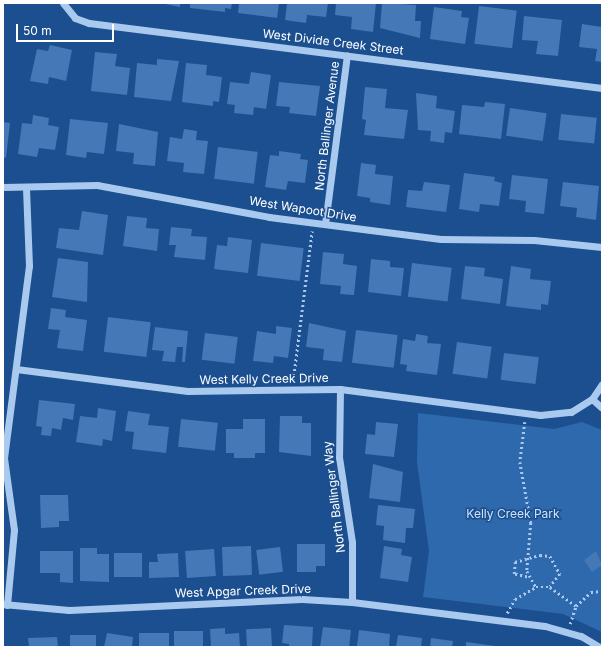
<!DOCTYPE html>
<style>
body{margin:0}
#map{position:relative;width:605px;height:650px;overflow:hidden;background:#1b4f8f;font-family:Inter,sans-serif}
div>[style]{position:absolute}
.green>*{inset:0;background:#2e69ad}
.building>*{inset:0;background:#4478b7;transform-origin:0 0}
.path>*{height:2.5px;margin-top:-1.25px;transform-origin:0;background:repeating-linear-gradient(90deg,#a9c9ee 0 2px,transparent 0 5px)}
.minor>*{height:7px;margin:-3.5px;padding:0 3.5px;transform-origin:3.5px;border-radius:3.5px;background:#a9c9ee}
span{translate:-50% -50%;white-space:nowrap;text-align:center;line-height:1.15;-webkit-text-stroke:3px #1b4f8f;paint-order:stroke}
.street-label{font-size:12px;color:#fff}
.park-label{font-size:12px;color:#cfe3fa}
.frame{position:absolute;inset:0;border:4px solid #fff;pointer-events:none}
.scale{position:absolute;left:16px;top:24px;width:98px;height:18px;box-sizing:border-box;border:2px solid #fff;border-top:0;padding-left:5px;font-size:12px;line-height:14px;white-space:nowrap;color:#fff;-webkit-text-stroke:3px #1b4f8f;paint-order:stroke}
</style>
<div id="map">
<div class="green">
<div style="clip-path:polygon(418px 413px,554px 429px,582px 422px,602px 430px,602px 632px,563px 614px,423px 597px,429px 551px,417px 462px)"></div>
</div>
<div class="building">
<div style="clip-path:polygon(160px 3px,180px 3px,180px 7px)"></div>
<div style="clip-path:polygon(190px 3px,232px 3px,231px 9px,225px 8px,225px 12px,190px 8px)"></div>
<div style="clip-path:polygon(239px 3px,279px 3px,277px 18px,238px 13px)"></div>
<div style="clip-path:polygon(287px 3px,328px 3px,326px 17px,307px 15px,306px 23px,285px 20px)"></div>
<div style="clip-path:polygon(336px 3px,376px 3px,373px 32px,351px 29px,352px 17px,335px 15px)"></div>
<div style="clip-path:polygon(382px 3px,416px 5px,415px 21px,421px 21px,420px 38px,380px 28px)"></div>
<div style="left:479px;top:6px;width:38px;height:38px;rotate:7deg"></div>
<div style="clip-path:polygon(434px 7px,462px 11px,461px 17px,469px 18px,465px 44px,430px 39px)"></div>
<div style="clip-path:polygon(524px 16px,562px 20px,558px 56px,536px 54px,538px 41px,522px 40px)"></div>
<div style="clip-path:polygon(582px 24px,602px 27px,602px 62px,595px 61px,597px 49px,579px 47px)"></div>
<div style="clip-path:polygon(50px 45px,72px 50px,66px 81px,49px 77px,48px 84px,30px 81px,37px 49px,48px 51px)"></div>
<div style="clip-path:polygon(95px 52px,117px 54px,115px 66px,130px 68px,127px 95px,91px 91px)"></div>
<div style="clip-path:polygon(157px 59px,179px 61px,171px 101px,134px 97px,137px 63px,157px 65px)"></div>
<div style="clip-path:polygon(186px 63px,207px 65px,206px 75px,222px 77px,219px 102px,213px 101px,213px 106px,182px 102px)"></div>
<div style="clip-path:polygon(251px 72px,271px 75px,266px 109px,254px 107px,253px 115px,234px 113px,235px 105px,227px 104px,230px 82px,249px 84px)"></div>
<div style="clip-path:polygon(279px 82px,320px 86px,316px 116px,289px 113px,290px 107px,276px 106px)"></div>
<div style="clip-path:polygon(365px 87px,387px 89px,385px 108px,408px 110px,404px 139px,364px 135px,366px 120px,362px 119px)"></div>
<div style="clip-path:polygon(416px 93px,437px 96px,436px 108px,455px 111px,452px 133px,445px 132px,444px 143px,430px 141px,431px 131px,418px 130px)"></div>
<div style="clip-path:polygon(485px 102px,505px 104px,501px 139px,459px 134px,462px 105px,484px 107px)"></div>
<div style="left:510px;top:108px;width:37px;height:28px;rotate:8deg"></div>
<div style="left:561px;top:114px;width:36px;height:26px;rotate:6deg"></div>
<div style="clip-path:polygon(33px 115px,49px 118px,48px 125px,59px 127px,55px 150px,39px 148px,37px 157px,18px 154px,22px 123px,32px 124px)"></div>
<div style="clip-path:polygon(70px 119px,108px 123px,104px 154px,87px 152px,86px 158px,66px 155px)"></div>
<div style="clip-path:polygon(3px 122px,10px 123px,6px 158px,3px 157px)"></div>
<div style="clip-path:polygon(119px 124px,158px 132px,155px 166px,133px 164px,134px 153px,116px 151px)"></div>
<div style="clip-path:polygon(184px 129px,197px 131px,196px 140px,208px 141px,204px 174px,183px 172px,184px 163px,167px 161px,170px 137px,182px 139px)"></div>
<div style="left:218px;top:147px;width:40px;height:32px;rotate:7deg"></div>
<div style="clip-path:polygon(279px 151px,301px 154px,300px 159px,308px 160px,305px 183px,288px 181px,286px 190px,265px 187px,270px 155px,279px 156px)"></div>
<div style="clip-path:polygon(361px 163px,376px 165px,375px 174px,393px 176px,390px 205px,370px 202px,370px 198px,357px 196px)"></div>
<div style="clip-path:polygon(464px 173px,495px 177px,494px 181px,502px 183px,499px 206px,480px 204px,479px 212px,459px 209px)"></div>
<div style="clip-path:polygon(512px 175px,548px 179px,544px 214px,525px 212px,526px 201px,509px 199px)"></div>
<div style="clip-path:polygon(424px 182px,450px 185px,446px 212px,406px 207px,408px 190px,422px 191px)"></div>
<div style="clip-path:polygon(563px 182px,599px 186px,596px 220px,576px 217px,577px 208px,560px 206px)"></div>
<div style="clip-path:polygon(82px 211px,108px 215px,103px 255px,56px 248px,59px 228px,79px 230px)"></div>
<div style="clip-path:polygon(127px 216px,147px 218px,146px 228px,159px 229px,157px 251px,123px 246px)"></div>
<div style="clip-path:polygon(171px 227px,192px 229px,191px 236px,207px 237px,205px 260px,174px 257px,176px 245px,169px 245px)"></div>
<div style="clip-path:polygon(228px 237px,252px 240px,248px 273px,214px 269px,217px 245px,227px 246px)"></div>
<div style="left:261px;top:243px;width:43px;height:33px;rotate:7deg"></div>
<div style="clip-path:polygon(323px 252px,344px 254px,343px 264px,357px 266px,354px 295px,340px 294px,341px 286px,320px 284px)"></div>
<div style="clip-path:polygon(58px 258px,88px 262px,87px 302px,52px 297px)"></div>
<div style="clip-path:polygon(371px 259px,390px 261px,390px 267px,404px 268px,401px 296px,368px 292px)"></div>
<div style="left:412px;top:263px;width:40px;height:34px;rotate:7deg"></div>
<div style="clip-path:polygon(465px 266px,485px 268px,484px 276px,503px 279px,500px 304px,461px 299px)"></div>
<div style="clip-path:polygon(511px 266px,531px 269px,530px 279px,551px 281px,548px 305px,541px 304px,541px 310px,506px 306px)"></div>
<div style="clip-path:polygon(51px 308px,66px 310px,65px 317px,87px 320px,83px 351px,57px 348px,60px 330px,48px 329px)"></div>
<div style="left:108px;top:317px;width:43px;height:35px;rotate:7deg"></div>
<div style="clip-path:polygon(309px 323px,346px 331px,342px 362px,323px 360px,324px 349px,306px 347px)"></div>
<div style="clip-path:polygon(276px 326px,292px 328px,288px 358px,274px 356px,273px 363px,253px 361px,257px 331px,276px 334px)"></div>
<div style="clip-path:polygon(155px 327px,188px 331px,185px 362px,182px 362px,183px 347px,177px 347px,175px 362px,162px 361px,164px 351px,152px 350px)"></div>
<div style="left:356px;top:330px;width:42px;height:33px;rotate:7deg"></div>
<div style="left:205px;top:333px;width:33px;height:27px;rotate:7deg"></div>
<div style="clip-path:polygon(416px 334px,428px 336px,427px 343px,441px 344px,437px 375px,406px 371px,407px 365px,400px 364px,403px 339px,415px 341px)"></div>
<div style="left:457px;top:342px;width:35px;height:32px;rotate:8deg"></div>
<div style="left:504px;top:353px;width:35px;height:27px;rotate:7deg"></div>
<div style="clip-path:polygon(39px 400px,75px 404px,73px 420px,63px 418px,61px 430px,52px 428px,51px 436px,41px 435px,42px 427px,36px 426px)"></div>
<div style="clip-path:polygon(98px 408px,116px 411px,112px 441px,103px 439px,102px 446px,76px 442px,80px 416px,97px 418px)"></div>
<div style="clip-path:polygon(128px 411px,150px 414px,148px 425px,169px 427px,166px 453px,132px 449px,134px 432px,125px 431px)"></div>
<div style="clip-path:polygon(280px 416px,302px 416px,302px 423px,311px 423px,311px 456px,279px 452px)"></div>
<div style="left:181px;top:419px;width:37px;height:28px;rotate:6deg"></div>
<div style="clip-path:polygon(243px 419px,265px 419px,265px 453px,255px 453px,255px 458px,234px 458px,234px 453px,226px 453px,226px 429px,243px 429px)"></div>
<div style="clip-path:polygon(376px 422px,398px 424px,394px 457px,365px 454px,367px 434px,375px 435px)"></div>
<div style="clip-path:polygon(373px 464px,403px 472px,400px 502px,369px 498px)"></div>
<div style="clip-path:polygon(40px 495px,68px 495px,69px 521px,59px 521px,59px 527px,41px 528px)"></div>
<div style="clip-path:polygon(378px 505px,415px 509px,413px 528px,406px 528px,405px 543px,383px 540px,384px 526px,376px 525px)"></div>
<div style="clip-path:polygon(297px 544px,325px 544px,325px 566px,316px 566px,316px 572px,297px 572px)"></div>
<div style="left:251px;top:546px;width:29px;height:29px;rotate:88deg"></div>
<div style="clip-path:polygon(384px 546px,402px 549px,401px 555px,412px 557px,408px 582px,380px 578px)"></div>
<div style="left:280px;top:547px;width:25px;height:24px;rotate:83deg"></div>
<div style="clip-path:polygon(80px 548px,97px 548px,97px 554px,109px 554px,109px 582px,80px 581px)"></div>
<div style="left:214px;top:549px;width:27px;height:29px;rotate:86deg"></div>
<div style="clip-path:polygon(40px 551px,73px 551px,73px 583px,60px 582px,60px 573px,40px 573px)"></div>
<div style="clip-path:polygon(596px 551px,602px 565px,592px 572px,584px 560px)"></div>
<div style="left:114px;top:553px;width:28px;height:24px"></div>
<div style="clip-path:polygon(178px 553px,179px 577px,149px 578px,149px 562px,158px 562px,157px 554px)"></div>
<div style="clip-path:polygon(284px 625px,313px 627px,312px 647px,289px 647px,289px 644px,282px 643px)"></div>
<div style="clip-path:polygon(323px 627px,351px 630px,349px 647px,320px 647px)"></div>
<div style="clip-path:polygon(225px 628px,225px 634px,239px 633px,240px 647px,211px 647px,210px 629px)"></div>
<div style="left:271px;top:628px;width:19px;height:25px;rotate:87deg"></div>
<div style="clip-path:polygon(359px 630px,390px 634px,389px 647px,357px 646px)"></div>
<div style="left:203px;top:631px;width:16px;height:29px;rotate:90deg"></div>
<div style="clip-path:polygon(107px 633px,133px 637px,132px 647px,104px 647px)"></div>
<div style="left:139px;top:633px;width:30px;height:14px"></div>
<div style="left:70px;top:635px;width:26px;height:12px"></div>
<div style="clip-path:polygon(398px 635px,422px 638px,421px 647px,396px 647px)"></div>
<div style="clip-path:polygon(57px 637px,58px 647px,29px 647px,28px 638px)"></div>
<div style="clip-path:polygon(431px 638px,453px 641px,452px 647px,430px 647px)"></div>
<div style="clip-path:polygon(466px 642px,495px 646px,495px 647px,466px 647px)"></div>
</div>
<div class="path">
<div style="left:293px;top:381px;width:151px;rotate:-82.8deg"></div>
<div style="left:525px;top:422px;width:40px;rotate:97.1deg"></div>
<div style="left:520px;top:462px;width:62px;rotate:79.8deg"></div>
<div style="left:531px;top:523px;width:48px;rotate:94.8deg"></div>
<div style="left:527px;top:571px;width:18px;rotate:61deg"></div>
<div style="left:527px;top:577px;width:13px;rotate:-167deg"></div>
<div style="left:514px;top:574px;width:12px;rotate:-85deg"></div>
<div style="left:515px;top:562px;width:26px;rotate:-16deg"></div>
<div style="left:540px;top:555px;width:10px;rotate:6deg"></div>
<div style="left:550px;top:556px;width:21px;rotate:61deg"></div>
<div style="left:560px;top:574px;width:16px;rotate:128deg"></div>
<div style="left:507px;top:613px;width:16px;rotate:-60deg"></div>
<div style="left:515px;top:599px;width:24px;rotate:-30deg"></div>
<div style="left:536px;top:587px;width:14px"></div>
<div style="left:550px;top:587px;width:32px;rotate:36deg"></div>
<div style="left:570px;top:624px;width:19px;rotate:-72deg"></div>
<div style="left:576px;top:606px;width:21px;rotate:-43deg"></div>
<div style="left:591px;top:592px;width:11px;rotate:-5deg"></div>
</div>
<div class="minor">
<div style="left:63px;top:3px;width:19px;rotate:51deg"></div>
<div style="left:75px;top:18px;width:15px;rotate:20deg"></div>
<div style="left:89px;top:23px;width:517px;rotate:7.22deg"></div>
<div style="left:3px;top:187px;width:94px;rotate:-1.2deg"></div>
<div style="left:97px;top:185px;width:175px;rotate:10.5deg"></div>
<div style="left:269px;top:217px;width:173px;rotate:7.3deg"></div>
<div style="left:441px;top:239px;width:93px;rotate:0.6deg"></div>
<div style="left:534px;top:240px;width:68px;rotate:5.9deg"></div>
<div style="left:325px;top:224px;width:170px;rotate:-82.6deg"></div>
<div style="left:16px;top:369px;width:173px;rotate:7.3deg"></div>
<div style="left:188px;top:391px;width:152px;rotate:-0.8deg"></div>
<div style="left:340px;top:389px;width:202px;rotate:7.4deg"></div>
<div style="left:540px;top:415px;width:31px;rotate:-6deg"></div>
<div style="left:571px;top:412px;width:25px;rotate:-32deg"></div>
<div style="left:592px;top:399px;width:13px;rotate:42deg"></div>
<div style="left:340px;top:389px;width:68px;rotate:90.8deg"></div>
<div style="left:339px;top:457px;width:86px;rotate:81.3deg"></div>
<div style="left:352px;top:542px;width:60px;rotate:90deg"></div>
<div style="left:592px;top:399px;width:18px;rotate:-56deg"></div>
<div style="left:3px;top:604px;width:66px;rotate:5.2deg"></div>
<div style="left:69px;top:610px;width:233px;rotate:-2.7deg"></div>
<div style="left:302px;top:599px;width:50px;rotate:3.4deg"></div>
<div style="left:352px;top:602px;width:194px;rotate:7.1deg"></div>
<div style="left:545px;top:626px;width:37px;rotate:16deg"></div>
<div style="left:581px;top:636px;width:21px;rotate:31deg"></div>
<div style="left:7px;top:605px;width:75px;rotate:-84.7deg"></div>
<div style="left:14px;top:530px;width:73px;rotate:-97.9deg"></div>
<div style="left:4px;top:458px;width:194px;rotate:-82.6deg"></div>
<div style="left:29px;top:266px;width:78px;rotate:-92.2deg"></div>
</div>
<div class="street-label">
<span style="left:333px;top:42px;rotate:7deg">West Divide Creek Street</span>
<span style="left:327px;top:126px;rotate:-83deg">North Ballinger Avenue</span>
<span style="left:303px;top:209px;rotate:9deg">West Wapoot Drive</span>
<span style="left:264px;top:379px;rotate:-1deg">West Kelly Creek Drive</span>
<span style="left:334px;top:497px;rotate:-97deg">North Ballinger Way</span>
<span style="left:243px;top:591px;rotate:-2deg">West Apgar Creek Drive</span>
</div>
<div class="park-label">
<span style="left:513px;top:514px">Kelly Creek Park</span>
</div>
<div class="frame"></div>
<div class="scale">50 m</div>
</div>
